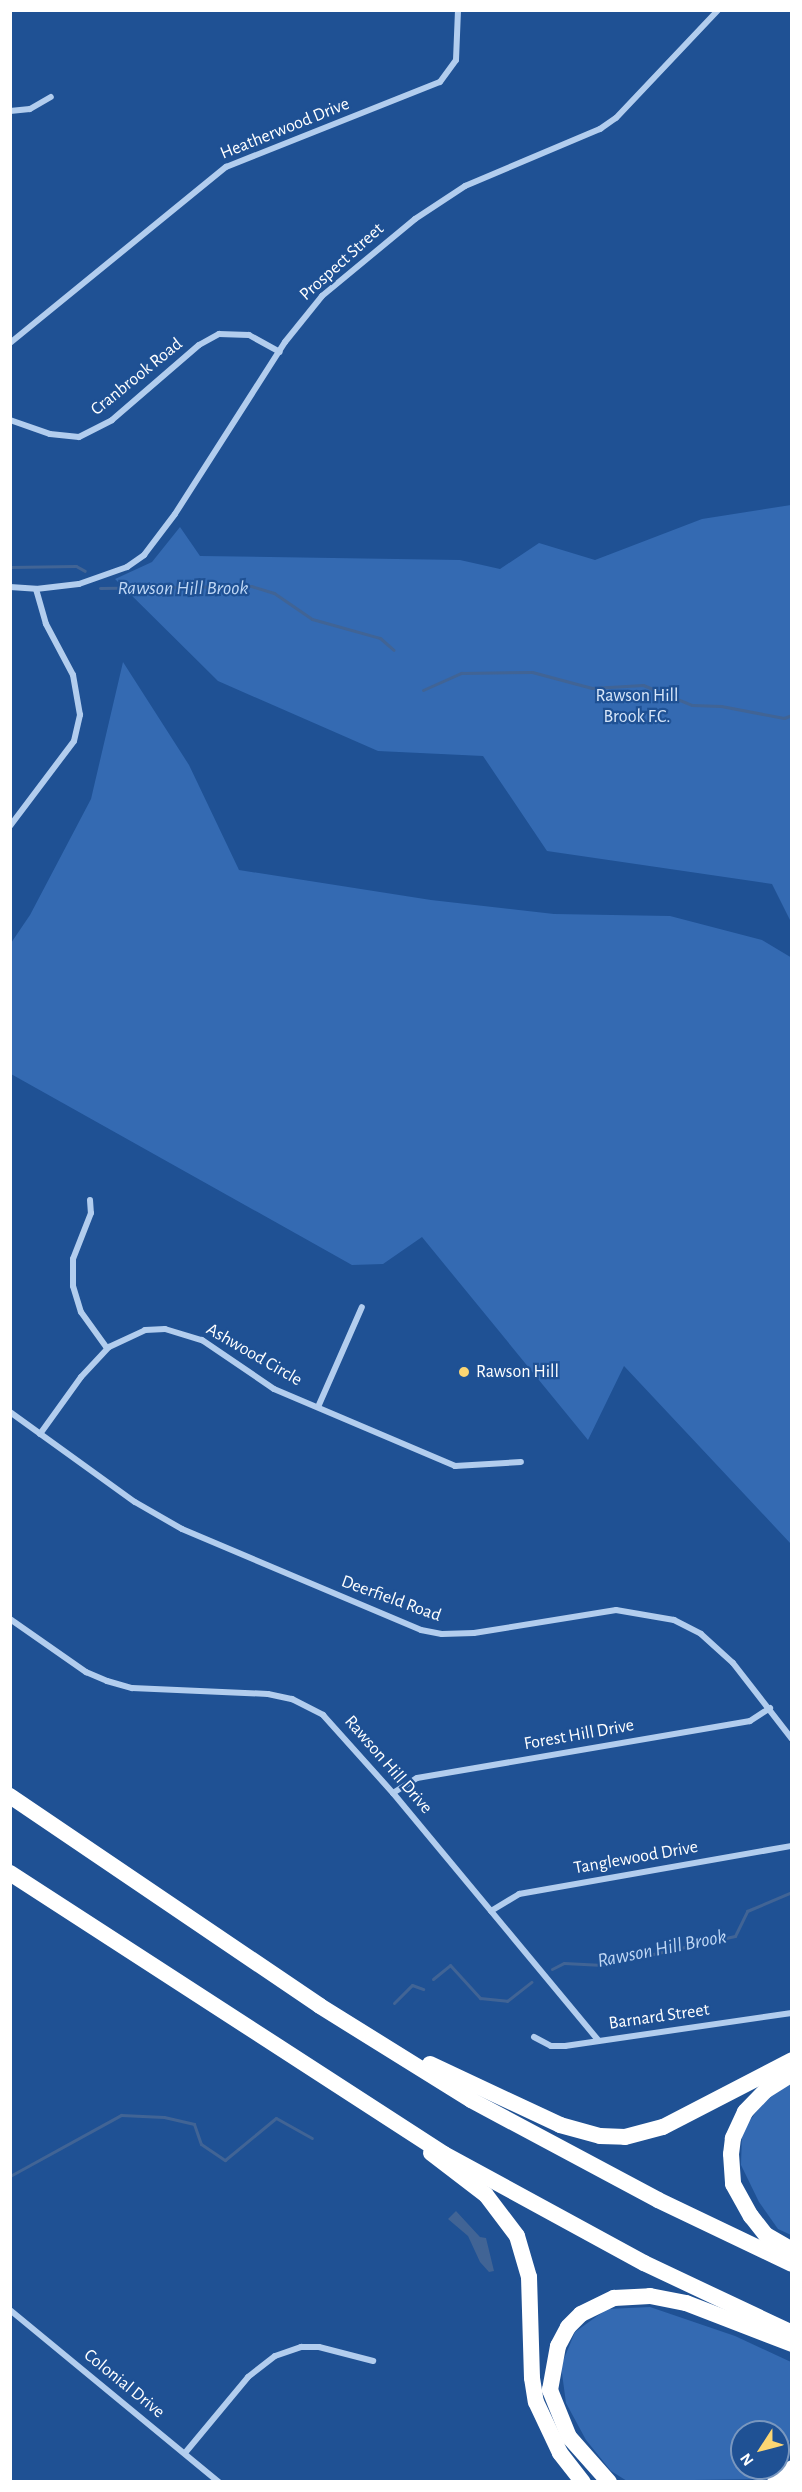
<!DOCTYPE html>
<style>
body{margin:0}
#map{position:relative;width:802px;height:2492px;overflow:hidden;background:#1f5194;font-family:"Alegreya Sans",sans-serif}
div>[style]{position:absolute}
.green>*{inset:0;background:#346ab2}
.water>*{inset:0;background:#416495}
.stream>*{height:3px;margin:-1.5px;padding:0 1.5px;transform-origin:1.5px;border-radius:1.5px;background:#416495}
.street>*{height:6px;margin:-3px;padding:0 3px;transform-origin:3px;border-radius:3px;background:#b2cdee}
.highway>*{height:16px;margin:-8px;padding:0 8px;transform-origin:8px;border-radius:8px;background:#fff}
.dots>*{width:16px;height:16px;translate:-50% -50%;box-sizing:border-box;border:3px solid #1f5194;border-radius:50%}
span{translate:-50% -50%;white-space:nowrap;text-align:center;line-height:1.15;-webkit-text-stroke:4.5px #1f5194;paint-order:stroke}
.street-label{font-size:18px;color:#fff}
.park-label{font-size:18px;color:#d8e7fa}
.poi-label{font-size:18px;color:#fff}
.left{translate:0 -50%;text-align:left}
.water-label{font-size:20px;color:#bfd7f5;font-style:italic}
.frame{position:absolute;inset:0;border:12px solid #fff;pointer-events:none}
.north{position:absolute;left:730px;top:2420px;width:60px;height:60px;box-sizing:border-box;background:#1f5194;border:2px solid #7997bf;border-radius:50%;rotate:234deg;font-size:16px;font-weight:700;line-height:24px;text-align:center;color:#fff}
.north::after{content:'';display:block;margin:auto;width:21px;height:27px;background:#fcd673;clip-path:polygon(50% 0,100% 100%,50% 72%,0 100%)}
</style>
<div id="map">
<div class="green">
<div style="clip-path:polygon(791px 505px,791px 922px,772px 884px,547px 851px,483px 756px,378px 751px,218px 681px,115px 579px,152px 562px,180px 527px,200px 556px,460px 560px,500px 569px,539px 543px,595px 560px,702px 519px)"></div>
<div style="clip-path:polygon(123px 662px,189px 765px,239px 870px,431px 900px,554px 914px,670px 916px,762px 940px,792px 958px,791px 1544px,624px 1366px,588px 1440px,422px 1237px,383px 1264px,352px 1265px,11px 1074px,11px 943px,30px 915px,91px 799px)"></div>
<div style="clip-path:polygon(791px 2083px,791px 2235px,778px 2229px,759px 2202px,741px 2165px,742px 2131px,768px 2096px)"></div>
<div style="clip-path:polygon(650px 2307px,735px 2336px,791px 2362px,791px 2440px,778px 2456px,778px 2432px,742px 2432px,742px 2468px,768px 2468px,759px 2479px,627px 2481px,611px 2471px,586px 2440px,566px 2403px,561px 2366px,575px 2332px,607px 2309px)"></div>
</div>
<div class="water">
<div style="clip-path:polygon(456px 2211px,480px 2237px,486px 2238px,494px 2271px,489px 2272px,480px 2262px,468px 2236px,448px 2219px)"></div>
</div>
<div class="stream">
<div style="left:10px;top:567px;width:66px;rotate:-0.9deg"></div>
<div style="left:76px;top:566px;width:10px;rotate:29deg"></div>
<div style="left:100px;top:588px;width:151px;rotate:-0.8deg"></div>
<div style="left:251px;top:586px;width:24px;rotate:17deg"></div>
<div style="left:274px;top:593px;width:46px;rotate:34.4deg"></div>
<div style="left:312px;top:619px;width:71px;rotate:15.6deg"></div>
<div style="left:380px;top:638px;width:18px;rotate:41deg"></div>
<div style="left:423px;top:690px;width:42px;rotate:-24.1deg"></div>
<div style="left:461px;top:673px;width:71px;rotate:-0.8deg"></div>
<div style="left:532px;top:672px;width:62px;rotate:14.9deg"></div>
<div style="left:592px;top:688px;width:51px;rotate:-3.4deg"></div>
<div style="left:643px;top:685px;width:53px;rotate:22.2deg"></div>
<div style="left:692px;top:705px;width:29px;rotate:2deg"></div>
<div style="left:721px;top:706px;width:64px;rotate:10.8deg"></div>
<div style="left:784px;top:718px;width:9px;rotate:-21deg"></div>
<div style="left:552px;top:1969px;width:13px;rotate:-27deg"></div>
<div style="left:564px;top:1963px;width:39px;rotate:3deg"></div>
<div style="left:603px;top:1965px;width:135px;rotate:-12.4deg"></div>
<div style="left:735px;top:1936px;width:28px;rotate:-64deg"></div>
<div style="left:747px;top:1911px;width:49px;rotate:-22.9deg"></div>
<div style="left:433px;top:1979px;width:22px;rotate:-39deg"></div>
<div style="left:450px;top:1965px;width:45px;rotate:47.7deg"></div>
<div style="left:480px;top:1998px;width:27px;rotate:6deg"></div>
<div style="left:507px;top:2001px;width:31px;rotate:-38deg"></div>
<div style="left:394px;top:2003px;width:25px;rotate:-45deg"></div>
<div style="left:412px;top:1985px;width:12px;rotate:20deg"></div>
<div style="left:10px;top:2176px;width:127px;rotate:-28.8deg"></div>
<div style="left:121px;top:2115px;width:43px;rotate:2.7deg"></div>
<div style="left:164px;top:2117px;width:31px;rotate:13deg"></div>
<div style="left:194px;top:2124px;width:21px;rotate:71deg"></div>
<div style="left:201px;top:2144px;width:29px;rotate:34deg"></div>
<div style="left:225px;top:2160px;width:66px;rotate:-39.5deg"></div>
<div style="left:276px;top:2118px;width:41px;rotate:29.1deg"></div>
</div>
<div class="street">
<div style="left:10px;top:111px;width:20px;rotate:-6deg"></div>
<div style="left:30px;top:109px;width:24px;rotate:-30deg"></div>
<div style="left:10px;top:343px;width:279px;rotate:-39.2deg"></div>
<div style="left:226px;top:167px;width:230px;rotate:-21.7deg"></div>
<div style="left:440px;top:82px;width:27px;rotate:-54deg"></div>
<div style="left:456px;top:60px;width:50px;rotate:-87.7deg"></div>
<div style="left:10px;top:420px;width:42px;rotate:19.3deg"></div>
<div style="left:50px;top:434px;width:29px;rotate:6deg"></div>
<div style="left:79px;top:437px;width:37px;rotate:-27deg"></div>
<div style="left:112px;top:420px;width:115px;rotate:-40.8deg"></div>
<div style="left:199px;top:345px;width:23px;rotate:-29deg"></div>
<div style="left:219px;top:334px;width:30px;rotate:2deg"></div>
<div style="left:249px;top:335px;width:35px;rotate:29deg"></div>
<div style="left:10px;top:587px;width:26px;rotate:4deg"></div>
<div style="left:36px;top:589px;width:43px;rotate:-6.6deg"></div>
<div style="left:79px;top:584px;width:51px;rotate:-19.5deg"></div>
<div style="left:127px;top:567px;width:21px;rotate:-35deg"></div>
<div style="left:144px;top:555px;width:51px;rotate:-52.9deg"></div>
<div style="left:175px;top:514px;width:204px;rotate:-57.4deg"></div>
<div style="left:285px;top:342px;width:59px;rotate:-51.2deg"></div>
<div style="left:322px;top:296px;width:121px;rotate:-39.6deg"></div>
<div style="left:415px;top:219px;width:60px;rotate:-33.4deg"></div>
<div style="left:465px;top:186px;width:147px;rotate:-22.9deg"></div>
<div style="left:600px;top:129px;width:19px;rotate:-35deg"></div>
<div style="left:616px;top:118px;width:149px;rotate:-46.6deg"></div>
<div style="left:10px;top:826px;width:106px;rotate:-53deg"></div>
<div style="left:74px;top:741px;width:27px;rotate:-77deg"></div>
<div style="left:80px;top:715px;width:41px;rotate:-99.9deg"></div>
<div style="left:73px;top:675px;width:58px;rotate:-117.9deg"></div>
<div style="left:46px;top:624px;width:36px;rotate:-106deg"></div>
<div style="left:90px;top:1200px;width:13px;rotate:86deg"></div>
<div style="left:91px;top:1213px;width:49px;rotate:111.4deg"></div>
<div style="left:73px;top:1259px;width:27px;rotate:90deg"></div>
<div style="left:73px;top:1286px;width:27px;rotate:73deg"></div>
<div style="left:81px;top:1312px;width:44px;rotate:54.2deg"></div>
<div style="left:318px;top:1407px;width:109px;rotate:-66.3deg"></div>
<div style="left:10px;top:1412px;width:154px;rotate:35.8deg"></div>
<div style="left:135px;top:1502px;width:54px;rotate:29.9deg"></div>
<div style="left:182px;top:1529px;width:259px;rotate:22.9deg"></div>
<div style="left:421px;top:1630px;width:21px;rotate:11deg"></div>
<div style="left:442px;top:1634px;width:32px;rotate:-2deg"></div>
<div style="left:474px;top:1633px;width:144px;rotate:-9.2deg"></div>
<div style="left:616px;top:1610px;width:59px;rotate:9.8deg"></div>
<div style="left:674px;top:1620px;width:30px;rotate:27deg"></div>
<div style="left:701px;top:1634px;width:43px;rotate:42.2deg"></div>
<div style="left:733px;top:1663px;width:96px;rotate:52.2deg"></div>
<div style="left:40px;top:1434px;width:70px;rotate:-54.3deg"></div>
<div style="left:81px;top:1377px;width:41px;rotate:-47deg"></div>
<div style="left:109px;top:1347px;width:40px;rotate:-25deg"></div>
<div style="left:145px;top:1330px;width:20px;rotate:-3deg"></div>
<div style="left:165px;top:1329px;width:39px;rotate:17deg"></div>
<div style="left:202px;top:1340px;width:87px;rotate:34.2deg"></div>
<div style="left:274px;top:1389px;width:197px;rotate:23deg"></div>
<div style="left:455px;top:1466px;width:66px;rotate:-3.5deg"></div>
<div style="left:10px;top:1619px;width:93px;rotate:34.9deg"></div>
<div style="left:86px;top:1672px;width:23px;rotate:23deg"></div>
<div style="left:107px;top:1681px;width:26px;rotate:16deg"></div>
<div style="left:132px;top:1688px;width:136px;rotate:2.5deg"></div>
<div style="left:268px;top:1694px;width:25px;rotate:12deg"></div>
<div style="left:292px;top:1699px;width:35px;rotate:27deg"></div>
<div style="left:323px;top:1715px;width:105px;rotate:48.1deg"></div>
<div style="left:393px;top:1793px;width:321px;rotate:50.3deg"></div>
<div style="left:393px;top:1793px;width:28px;rotate:-32deg"></div>
<div style="left:417px;top:1778px;width:338px;rotate:-9.7deg"></div>
<div style="left:750px;top:1721px;width:24px;rotate:-33deg"></div>
<div style="left:491px;top:1911px;width:33px;rotate:-31deg"></div>
<div style="left:519px;top:1894px;width:277px;rotate:-10deg"></div>
<div style="left:534px;top:2037px;width:19px;rotate:28deg"></div>
<div style="left:551px;top:2046px;width:14px"></div>
<div style="left:565px;top:2046px;width:229px;rotate:-8.3deg"></div>
<div style="left:10px;top:2310px;width:271px;rotate:39.5deg"></div>
<div style="left:185px;top:2453px;width:99px;rotate:-50.3deg"></div>
<div style="left:248px;top:2377px;width:34px;rotate:-38deg"></div>
<div style="left:275px;top:2356px;width:28px;rotate:-19deg"></div>
<div style="left:301px;top:2347px;width:18px"></div>
<div style="left:319px;top:2347px;width:56px;rotate:14.5deg"></div>
</div>
<div class="highway">
<div style="left:10px;top:1796px;width:374px;rotate:34.1deg"></div>
<div style="left:320px;top:2006px;width:178px;rotate:31.9deg"></div>
<div style="left:471px;top:2100px;width:212px;rotate:28.1deg"></div>
<div style="left:658px;top:2200px;width:148px;rotate:25.5deg"></div>
<div style="left:10px;top:1873px;width:517px;rotate:32.92deg"></div>
<div style="left:444px;top:2154px;width:228px;rotate:28.6deg"></div>
<div style="left:644px;top:2263px;width:164px;rotate:25.3deg"></div>
<div style="left:430px;top:2064px;width:144px;rotate:25.1deg"></div>
<div style="left:560px;top:2125px;width:41px;rotate:15.4deg"></div>
<div style="left:600px;top:2136px;width:25px;rotate:2deg"></div>
<div style="left:625px;top:2137px;width:39px;rotate:-15deg"></div>
<div style="left:663px;top:2127px;width:145px;rotate:-27.4deg"></div>
<div style="left:792px;top:2074px;width:31px;rotate:148deg"></div>
<div style="left:766px;top:2090px;width:30px;rotate:134deg"></div>
<div style="left:745px;top:2112px;width:29px;rotate:115deg"></div>
<div style="left:733px;top:2138px;width:16px;rotate:97deg"></div>
<div style="left:731px;top:2154px;width:30px;rotate:86deg"></div>
<div style="left:733px;top:2184px;width:37px;rotate:61deg"></div>
<div style="left:751px;top:2216px;width:24px;rotate:52deg"></div>
<div style="left:766px;top:2235px;width:30px;rotate:30deg"></div>
<div style="left:431px;top:2153px;width:69px;rotate:37.4deg"></div>
<div style="left:486px;top:2195px;width:51px;rotate:52.9deg"></div>
<div style="left:517px;top:2236px;width:43px;rotate:73.7deg"></div>
<div style="left:529px;top:2277px;width:101px;rotate:88.3deg"></div>
<div style="left:532px;top:2378px;width:24px;rotate:81deg"></div>
<div style="left:536px;top:2402px;width:56px;rotate:64.8deg"></div>
<div style="left:560px;top:2453px;width:37px;rotate:52deg"></div>
<div style="left:609px;top:2482px;width:60px;rotate:-131.6deg"></div>
<div style="left:569px;top:2437px;width:51px;rotate:-112deg"></div>
<div style="left:550px;top:2390px;width:45px;rotate:-79.7deg"></div>
<div style="left:558px;top:2346px;width:21px;rotate:-62deg"></div>
<div style="left:568px;top:2327px;width:18px;rotate:-45deg"></div>
<div style="left:581px;top:2314px;width:37px;rotate:-26deg"></div>
<div style="left:614px;top:2298px;width:36px;rotate:-3deg"></div>
<div style="left:650px;top:2296px;width:37px;rotate:11deg"></div>
<div style="left:686px;top:2303px;width:114px;rotate:21.1deg"></div>
<div style="left:775px;top:2482px;width:22px;rotate:-39deg"></div>
</div>
<div class="dots">
<div style="left:464px;top:1372px;background:#fcd673"></div>
</div>
<div class="street-label">
<span style="left:285px;top:129px;rotate:-22deg">Heatherwood Drive</span>
<span style="left:342px;top:262px;rotate:-42deg">Prospect Street</span>
<span style="left:137px;top:377px;rotate:-39deg">Cranbrook Road</span>
<span style="left:254px;top:1355px;rotate:30deg">Ashwood Circle</span>
<span style="left:391px;top:1599px;rotate:20deg">Deerfield Road</span>
<span style="left:579px;top:1735px;rotate:-10deg">Forest Hill Drive</span>
<span style="left:388px;top:1765px;rotate:49deg">Rawson Hill Drive</span>
<span style="left:636px;top:1858px;rotate:-10deg">Tanglewood Drive</span>
<span style="left:659px;top:2017px;rotate:-8deg">Barnard Street</span>
<span style="left:124px;top:2384px;rotate:39deg">Colonial Drive</span>
</div>
<div class="park-label">
<span style="left:637px;top:707px">Rawson Hill<br>Brook F.C.</span>
</div>
<div class="poi-label">
<span class="left" style="left:476px;top:1372px">Rawson Hill</span>
</div>
<div class="water-label">
<span style="left:183px;top:588px">Rawson Hill Brook</span>
<span style="left:662px;top:1949px;rotate:-11deg">Rawson Hill Brook</span>
</div>
<div class="frame"></div>
<div class="north">N</div>
</div>
